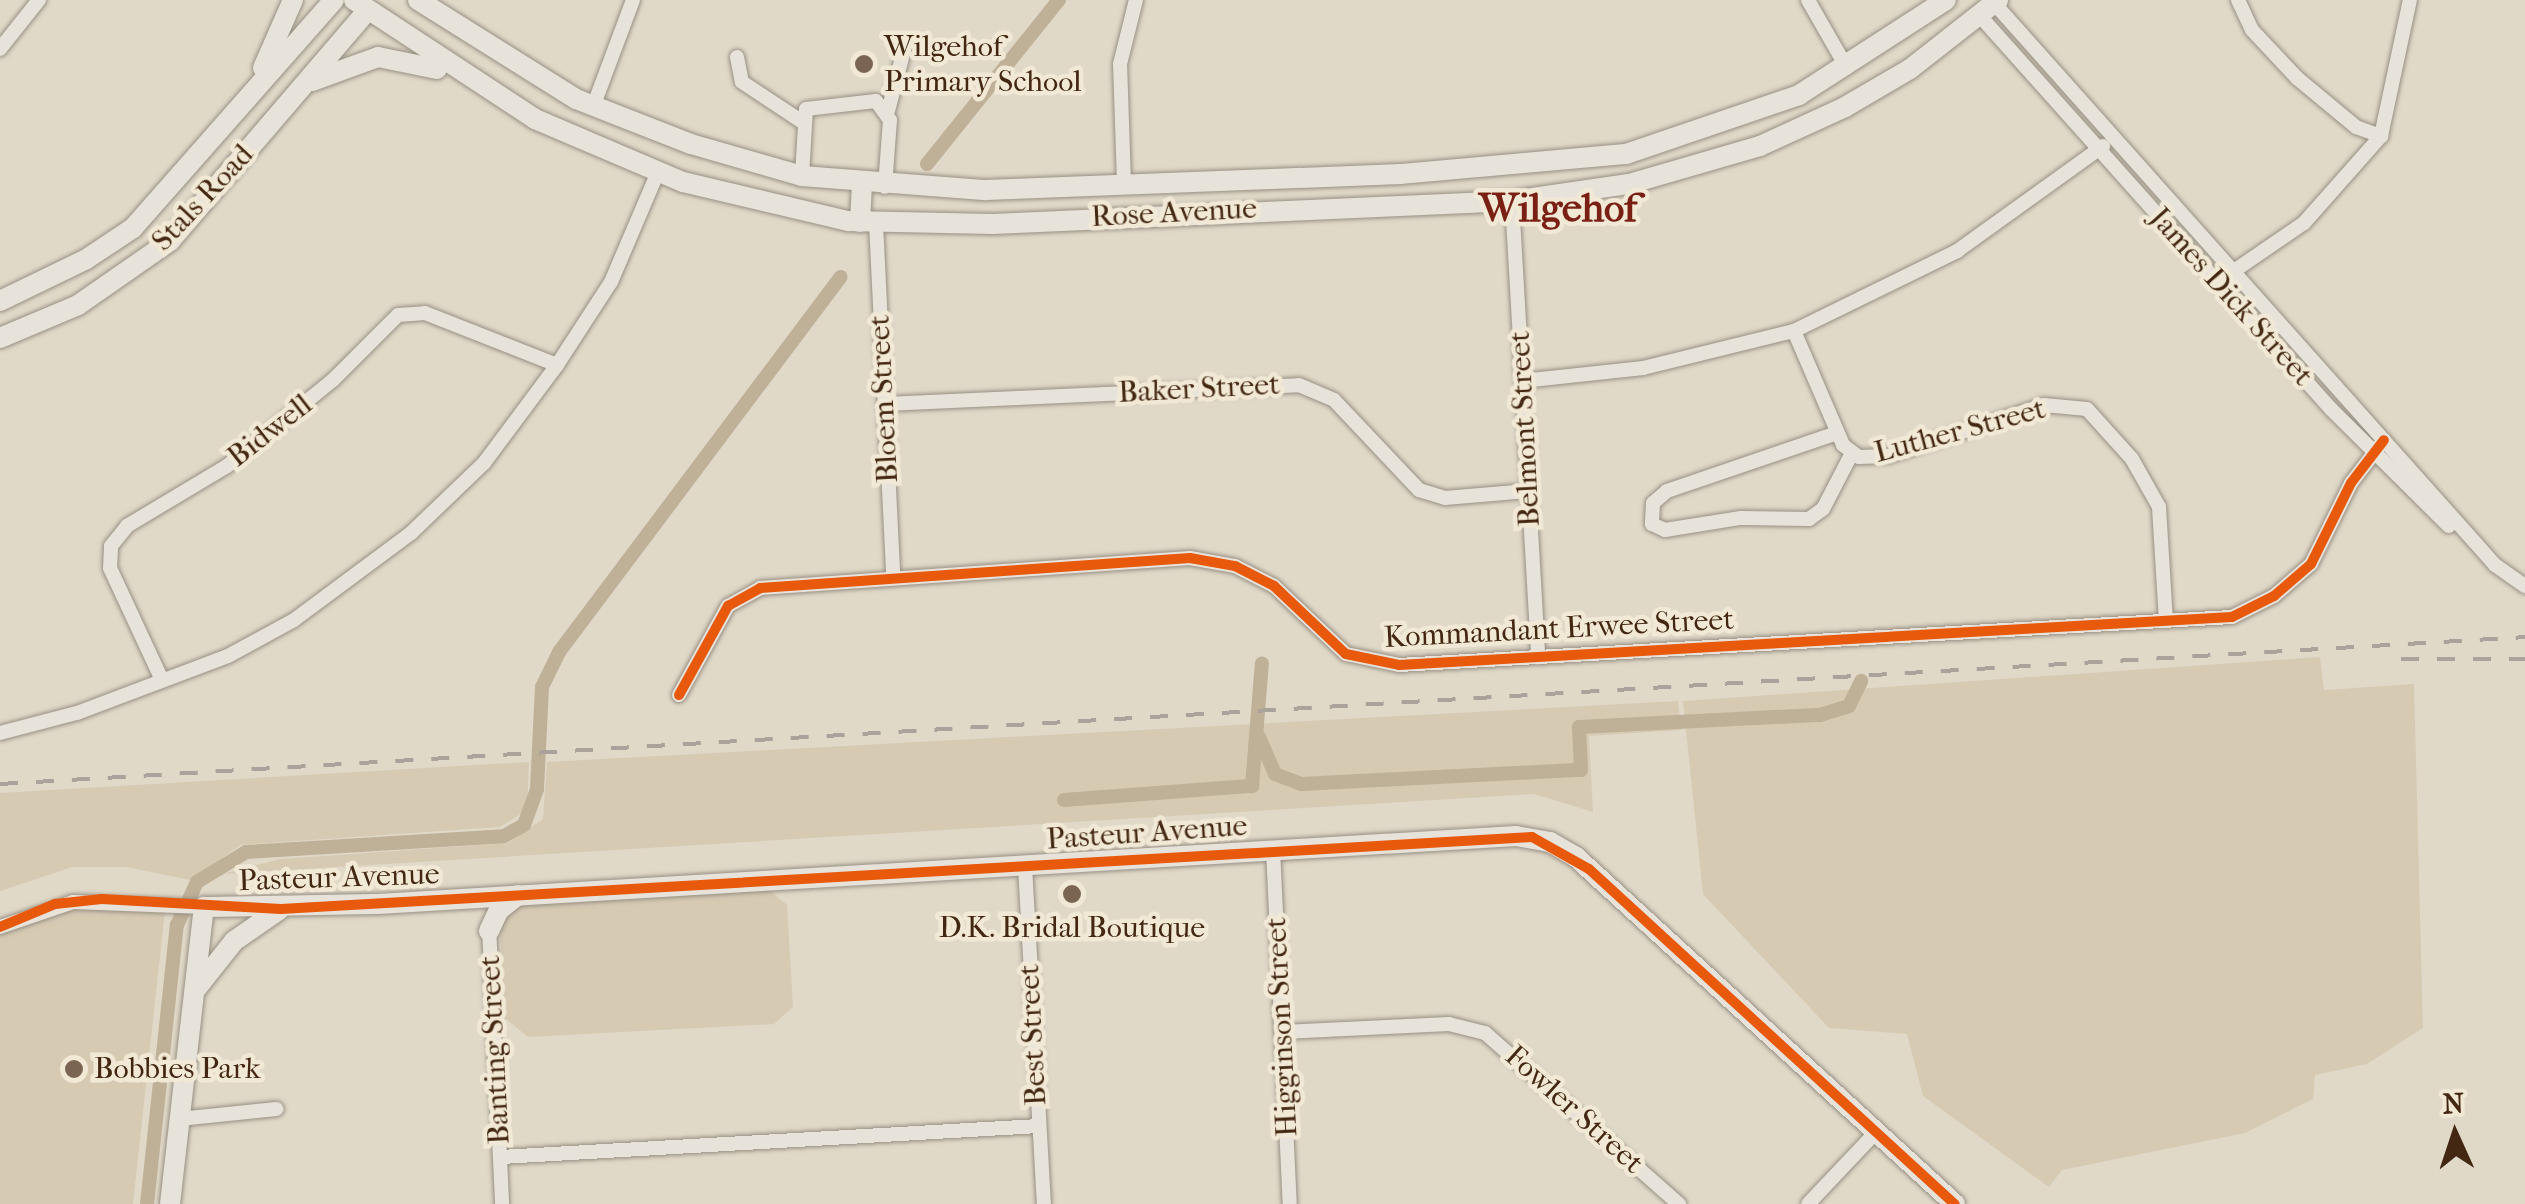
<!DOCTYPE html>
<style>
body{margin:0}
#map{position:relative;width:2525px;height:1204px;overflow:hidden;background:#e0d9c8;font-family:"IM FELL French Canon",serif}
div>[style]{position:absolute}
.green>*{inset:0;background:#d6cab3}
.canal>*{height:14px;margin:-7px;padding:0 7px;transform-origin:7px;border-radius:7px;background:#bfb098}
.roads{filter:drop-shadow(0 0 2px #989084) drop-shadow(0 0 2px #989084)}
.street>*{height:14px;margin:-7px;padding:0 7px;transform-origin:7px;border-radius:7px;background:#e7e3db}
.secondary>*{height:20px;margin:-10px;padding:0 10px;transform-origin:10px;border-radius:10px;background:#e7e3db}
.rail>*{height:4px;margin-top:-2px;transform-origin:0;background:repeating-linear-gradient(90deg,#a9a39b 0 18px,transparent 0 36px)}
.cycleway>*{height:10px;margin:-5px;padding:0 5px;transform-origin:5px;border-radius:5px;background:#e8590c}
.dots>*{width:28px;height:28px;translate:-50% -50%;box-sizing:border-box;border:5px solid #f1e9d5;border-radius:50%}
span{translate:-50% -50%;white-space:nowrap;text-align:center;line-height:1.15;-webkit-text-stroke:9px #f1e9d5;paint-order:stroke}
.poi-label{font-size:30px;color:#432712}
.left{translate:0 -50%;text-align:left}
.street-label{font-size:30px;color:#432712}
.district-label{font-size:40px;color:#7a1f14;font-weight:700}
.north{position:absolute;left:2405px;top:1084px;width:100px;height:100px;-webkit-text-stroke:8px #f1e9d5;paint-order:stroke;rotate:357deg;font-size:28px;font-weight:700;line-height:40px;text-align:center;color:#432712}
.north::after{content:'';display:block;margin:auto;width:35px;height:45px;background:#432712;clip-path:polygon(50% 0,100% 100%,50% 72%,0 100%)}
</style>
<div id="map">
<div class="green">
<div style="clip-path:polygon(2320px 657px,2324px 690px,2414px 684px,2423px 1028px,2367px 1064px,2315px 1075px,2313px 1099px,2245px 1133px,2062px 1170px,2049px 1187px,1923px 1096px,1907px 1034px,1829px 1028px,1703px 894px,1683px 701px)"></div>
<div style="clip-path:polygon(1678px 701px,1681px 730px,1589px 736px,1593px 812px,1534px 794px,223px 874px,280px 859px,508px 843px,543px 819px,547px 762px)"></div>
<div style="clip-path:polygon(529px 762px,527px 810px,500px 827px,241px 845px,190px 880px,127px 867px,72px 867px,0 891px,0 793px)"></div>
<div style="clip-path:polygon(765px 887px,787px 905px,793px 1007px,774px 1024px,528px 1037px,505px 1018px,500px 930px,506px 915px,525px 903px)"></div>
<div style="clip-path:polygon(69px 906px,165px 910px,133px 1204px,0 1204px,0 935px)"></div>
</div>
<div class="canal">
<div style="left:927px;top:164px;width:211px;rotate:-51.2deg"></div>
<div style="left:1259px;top:737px;width:40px;rotate:66.6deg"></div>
<div style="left:1275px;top:774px;width:28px;rotate:21deg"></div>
<div style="left:1301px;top:784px;width:280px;rotate:-2.9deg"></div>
<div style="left:1581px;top:770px;width:43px;rotate:-92.7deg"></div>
<div style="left:1579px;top:727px;width:241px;rotate:-2.9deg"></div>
<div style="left:1820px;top:715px;width:30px;rotate:-17deg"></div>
<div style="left:1849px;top:706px;width:28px;rotate:-64deg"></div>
<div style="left:1064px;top:800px;width:189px;rotate:-4.3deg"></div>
<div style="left:1252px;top:786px;width:123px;rotate:-85.4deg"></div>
<div style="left:147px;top:1204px;width:281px;rotate:-83.9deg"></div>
<div style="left:177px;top:925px;width:47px;rotate:-65.1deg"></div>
<div style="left:197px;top:882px;width:57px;rotate:-31.5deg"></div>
<div style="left:246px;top:852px;width:258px;rotate:-3.5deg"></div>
<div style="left:504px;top:836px;width:23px;rotate:-29deg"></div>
<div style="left:524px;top:825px;width:38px;rotate:-70deg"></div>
<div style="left:537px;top:789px;width:102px;rotate:-87.2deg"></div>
<div style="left:542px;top:687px;width:39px;rotate:-64deg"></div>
<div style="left:559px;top:652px;width:469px;rotate:-53.1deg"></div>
</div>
<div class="roads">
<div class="street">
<div style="left:1808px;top:0;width:78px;rotate:60.2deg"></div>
<div style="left:2238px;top:0;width:33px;rotate:65deg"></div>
<div style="left:2252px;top:30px;width:66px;rotate:46.8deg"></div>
<div style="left:2297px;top:78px;width:77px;rotate:39.7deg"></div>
<div style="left:2356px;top:127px;width:27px;rotate:20deg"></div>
<div style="left:1994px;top:3px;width:753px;rotate:48.28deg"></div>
<div style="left:2495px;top:565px;width:37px;rotate:35deg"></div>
<div style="left:1980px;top:16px;width:527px;rotate:48.23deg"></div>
<div style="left:2331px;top:409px;width:166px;rotate:44.8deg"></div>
<div style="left:0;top:49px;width:63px;rotate:-51.5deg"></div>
<div style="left:737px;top:57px;width:25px;rotate:79deg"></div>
<div style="left:742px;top:82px;width:71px;rotate:33.5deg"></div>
<div style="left:593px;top:107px;width:114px;rotate:-69.5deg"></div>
<div style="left:888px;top:111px;width:70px;rotate:-75.2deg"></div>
<div style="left:802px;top:176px;width:67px;rotate:-86.6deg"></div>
<div style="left:806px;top:109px;width:70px;rotate:-6.5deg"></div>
<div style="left:876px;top:101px;width:24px;rotate:54deg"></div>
<div style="left:890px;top:120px;width:67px;rotate:94.3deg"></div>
<div style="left:1124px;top:183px;width:119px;rotate:-91.9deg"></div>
<div style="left:1120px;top:64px;width:66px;rotate:-76deg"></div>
<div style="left:1512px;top:201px;width:457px;rotate:86.7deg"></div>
<div style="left:876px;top:223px;width:352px;rotate:87.2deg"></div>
<div style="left:2228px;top:275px;width:92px;rotate:-34.4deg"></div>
<div style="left:2304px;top:223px;width:116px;rotate:-48.5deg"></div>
<div style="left:2381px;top:136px;width:139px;rotate:-78deg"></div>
<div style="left:1794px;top:331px;width:124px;rotate:66.7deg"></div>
<div style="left:1843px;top:445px;width:20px;rotate:37deg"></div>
<div style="left:1859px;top:457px;width:29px;rotate:-2deg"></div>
<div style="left:1888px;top:456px;width:164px;rotate:-18.1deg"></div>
<div style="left:2044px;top:405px;width:43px;rotate:5.3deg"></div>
<div style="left:2087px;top:409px;width:67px;rotate:48deg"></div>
<div style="left:2132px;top:459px;width:55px;rotate:60.6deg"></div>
<div style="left:2159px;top:507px;width:114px;rotate:86.5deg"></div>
<div style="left:1522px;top:381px;width:122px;rotate:-6.1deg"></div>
<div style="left:1643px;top:368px;width:155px;rotate:-13.8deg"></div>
<div style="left:1794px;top:331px;width:182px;rotate:-26.1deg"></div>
<div style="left:1957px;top:251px;width:180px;rotate:-35.7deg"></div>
<div style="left:885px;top:404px;width:414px;rotate:-2.6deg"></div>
<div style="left:1299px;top:385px;width:38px;rotate:23deg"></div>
<div style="left:1334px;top:400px;width:124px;rotate:46.6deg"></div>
<div style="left:1419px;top:490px;width:27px;rotate:17deg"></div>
<div style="left:1445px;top:498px;width:83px;rotate:-4.8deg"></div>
<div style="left:1837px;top:433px;width:180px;rotate:161.2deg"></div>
<div style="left:1667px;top:491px;width:18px;rotate:139deg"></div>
<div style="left:1653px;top:503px;width:21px;rotate:93deg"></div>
<div style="left:1652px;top:524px;width:14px;rotate:25deg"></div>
<div style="left:1665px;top:530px;width:77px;rotate:-9deg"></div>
<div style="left:1741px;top:518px;width:68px;rotate:0.8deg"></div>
<div style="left:1809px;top:519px;width:17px;rotate:-36deg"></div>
<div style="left:1823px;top:509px;width:63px;rotate:-62.6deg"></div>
<div style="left:162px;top:680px;width:123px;rotate:-114.9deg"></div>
<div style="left:110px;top:568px;width:22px;rotate:-87deg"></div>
<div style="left:111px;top:546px;width:26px;rotate:-51deg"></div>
<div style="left:127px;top:526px;width:117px;rotate:-31deg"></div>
<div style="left:227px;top:466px;width:136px;rotate:-39.1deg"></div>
<div style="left:333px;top:380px;width:92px;rotate:-45deg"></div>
<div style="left:398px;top:315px;width:27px;rotate:-4deg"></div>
<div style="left:425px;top:313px;width:142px;rotate:21.5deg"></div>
<div style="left:679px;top:695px;width:102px;rotate:-61.2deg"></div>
<div style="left:728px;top:606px;width:37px;rotate:-29deg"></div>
<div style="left:760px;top:588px;width:431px;rotate:-4deg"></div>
<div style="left:1190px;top:558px;width:46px;rotate:10.1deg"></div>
<div style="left:1235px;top:566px;width:44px;rotate:27.1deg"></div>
<div style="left:1274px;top:586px;width:99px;rotate:43.4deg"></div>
<div style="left:1346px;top:654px;width:54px;rotate:11.7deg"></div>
<div style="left:1399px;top:665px;width:834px;rotate:-3.3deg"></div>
<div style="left:2232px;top:617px;width:47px;rotate:-26.6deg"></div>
<div style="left:2274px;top:596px;width:49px;rotate:-40.9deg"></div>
<div style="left:2311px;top:564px;width:90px;rotate:-63.7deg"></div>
<div style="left:2351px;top:483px;width:54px;rotate:-52.5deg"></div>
<div style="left:0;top:733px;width:80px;rotate:-14.6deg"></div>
<div style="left:77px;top:713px;width:161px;rotate:-20.7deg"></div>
<div style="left:228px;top:656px;width:75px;rotate:-28.6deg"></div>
<div style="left:294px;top:620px;width:146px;rotate:-36.6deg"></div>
<div style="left:411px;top:533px;width:101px;rotate:-43.8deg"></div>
<div style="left:484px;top:463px;width:122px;rotate:-53.3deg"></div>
<div style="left:557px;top:365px;width:99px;rotate:-57deg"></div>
<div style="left:611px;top:282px;width:120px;rotate:-66.9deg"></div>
<div style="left:1273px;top:849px;width:355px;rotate:87.3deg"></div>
<div style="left:1025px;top:866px;width:339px;rotate:86.8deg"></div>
<div style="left:489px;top:926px;width:278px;rotate:87.3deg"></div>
<div style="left:0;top:927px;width:77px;rotate:-18.9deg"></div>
<div style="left:73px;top:902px;width:131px;rotate:2.2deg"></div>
<div style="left:1283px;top:1032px;width:166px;rotate:-2.8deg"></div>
<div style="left:1449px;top:1024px;width:37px;rotate:14deg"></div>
<div style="left:1485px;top:1033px;width:259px;rotate:41.4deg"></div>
<div style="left:179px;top:1119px;width:98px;rotate:-5.9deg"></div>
<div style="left:501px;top:1157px;width:538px;rotate:-3.3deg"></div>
<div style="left:1808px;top:1204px;width:99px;rotate:-46.6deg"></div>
</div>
<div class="secondary">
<div style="left:354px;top:0;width:217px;rotate:33.3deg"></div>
<div style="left:535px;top:119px;width:161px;rotate:23.1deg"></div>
<div style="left:683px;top:182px;width:170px;rotate:13.3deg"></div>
<div style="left:848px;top:221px;width:145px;rotate:1.2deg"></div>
<div style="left:993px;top:224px;width:520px;rotate:-2.54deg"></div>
<div style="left:1512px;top:201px;width:118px;rotate:-8.3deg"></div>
<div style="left:1629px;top:184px;width:136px;rotate:-16.2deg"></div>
<div style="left:1760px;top:146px;width:94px;rotate:-24.6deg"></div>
<div style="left:1845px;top:107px;width:75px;rotate:-30.3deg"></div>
<div style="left:1910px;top:69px;width:112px;rotate:-38.1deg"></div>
<div style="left:418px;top:0;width:186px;rotate:32.1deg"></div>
<div style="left:576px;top:99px;width:123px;rotate:21.4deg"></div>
<div style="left:691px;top:144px;width:116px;rotate:16.1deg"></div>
<div style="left:802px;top:176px;width:185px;rotate:4.4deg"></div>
<div style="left:986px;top:190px;width:415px;rotate:-2.2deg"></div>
<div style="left:1401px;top:174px;width:226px;rotate:-5.1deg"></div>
<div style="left:1626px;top:154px;width:183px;rotate:-18.8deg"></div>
<div style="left:1799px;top:95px;width:175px;rotate:-32.9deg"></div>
<div style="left:263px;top:68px;width:74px;rotate:-66.2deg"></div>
<div style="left:312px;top:81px;width:70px;rotate:-20deg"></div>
<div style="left:378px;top:57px;width:60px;rotate:11.5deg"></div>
<div style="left:860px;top:222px;width:39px;rotate:-87deg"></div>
<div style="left:0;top:301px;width:94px;rotate:-25.8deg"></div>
<div style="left:85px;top:260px;width:58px;rotate:-33.7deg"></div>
<div style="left:133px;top:228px;width:304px;rotate:-48.6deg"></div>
<div style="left:0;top:338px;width:85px;rotate:-22.9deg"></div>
<div style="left:78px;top:305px;width:112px;rotate:-34.8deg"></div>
<div style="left:170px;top:241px;width:303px;rotate:-49.4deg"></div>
<div style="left:489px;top:931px;width:23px;rotate:-65deg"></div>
<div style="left:499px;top:910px;width:24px;rotate:-38deg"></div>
<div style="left:196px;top:989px;width:61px;rotate:-51.6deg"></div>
<div style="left:234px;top:941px;width:55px;rotate:-34.6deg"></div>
<div style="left:170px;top:1204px;width:299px;rotate:-83.5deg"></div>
<div style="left:204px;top:907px;width:174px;rotate:-1deg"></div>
<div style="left:378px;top:904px;width:1140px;rotate:-3.42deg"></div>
<div style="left:1516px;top:836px;width:35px;rotate:10deg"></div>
<div style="left:1550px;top:842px;width:30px;rotate:30deg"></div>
<div style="left:1576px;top:857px;width:514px;rotate:42.48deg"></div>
</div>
</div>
<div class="rail">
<div style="left:2401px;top:659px;width:124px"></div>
<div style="left:0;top:784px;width:2529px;rotate:-3.33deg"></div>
</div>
<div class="cycleway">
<div style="left:679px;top:695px;width:102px;rotate:-61.2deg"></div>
<div style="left:728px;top:606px;width:37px;rotate:-29deg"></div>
<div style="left:760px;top:588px;width:431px;rotate:-4deg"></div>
<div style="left:1190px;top:558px;width:46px;rotate:10.1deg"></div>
<div style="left:1235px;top:566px;width:44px;rotate:27.1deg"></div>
<div style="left:1274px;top:586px;width:99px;rotate:43.4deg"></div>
<div style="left:1346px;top:654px;width:54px;rotate:11.7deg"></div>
<div style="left:1399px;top:665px;width:834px;rotate:-3.3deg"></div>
<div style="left:2232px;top:617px;width:47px;rotate:-26.6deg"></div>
<div style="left:2274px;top:596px;width:49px;rotate:-40.9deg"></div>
<div style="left:2311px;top:564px;width:90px;rotate:-63.7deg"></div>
<div style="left:2351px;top:483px;width:54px;rotate:-52.5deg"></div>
<div style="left:0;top:927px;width:60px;rotate:-22.7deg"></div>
<div style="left:55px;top:904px;width:47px;rotate:-6.1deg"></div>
<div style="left:102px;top:899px;width:179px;rotate:3.2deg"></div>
<div style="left:281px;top:909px;width:1253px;rotate:-3.29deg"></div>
<div style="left:1532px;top:837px;width:65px;rotate:29.3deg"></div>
<div style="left:1589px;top:869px;width:496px;rotate:42.5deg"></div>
</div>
<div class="dots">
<div style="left:864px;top:64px;background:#7a6552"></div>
<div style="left:1072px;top:894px;background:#7a6552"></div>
<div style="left:74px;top:1069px;background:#7a6552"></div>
</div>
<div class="poi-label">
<span class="left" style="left:884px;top:64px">Wilgehof<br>Primary School</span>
<span style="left:1072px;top:928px">D.K. Bridal Boutique</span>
<span class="left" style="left:94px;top:1069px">Bobbies Park</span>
</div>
<div class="street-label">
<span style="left:203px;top:198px;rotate:-47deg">Stals Road</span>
<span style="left:1174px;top:213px;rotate:-3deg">Rose Avenue</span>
<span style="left:2231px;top:297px;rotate:48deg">James Dick Street</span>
<span style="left:1199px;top:389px;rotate:-3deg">Baker Street</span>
<span style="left:884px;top:399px;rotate:-93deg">Bloem Street</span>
<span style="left:1525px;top:429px;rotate:-93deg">Belmont Street</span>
<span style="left:270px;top:431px;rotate:-38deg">Bidwell</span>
<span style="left:1960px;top:431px;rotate:-15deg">Luther Street</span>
<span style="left:1559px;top:629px;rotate:-3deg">Kommandant Erwee Street</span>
<span style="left:1147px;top:833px;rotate:-4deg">Pasteur Avenue</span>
<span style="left:339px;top:878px;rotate:-2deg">Pasteur Avenue</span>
<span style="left:1282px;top:1027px;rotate:-93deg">Higginson Street</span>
<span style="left:1033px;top:1035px;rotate:-93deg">Best Street</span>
<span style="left:495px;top:1050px;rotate:-93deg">Banting Street</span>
<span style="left:1574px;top:1110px;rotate:42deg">Fowler Street</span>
</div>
<div class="district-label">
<span style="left:1558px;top:208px">Wilgehof</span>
</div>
<div class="north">N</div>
</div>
